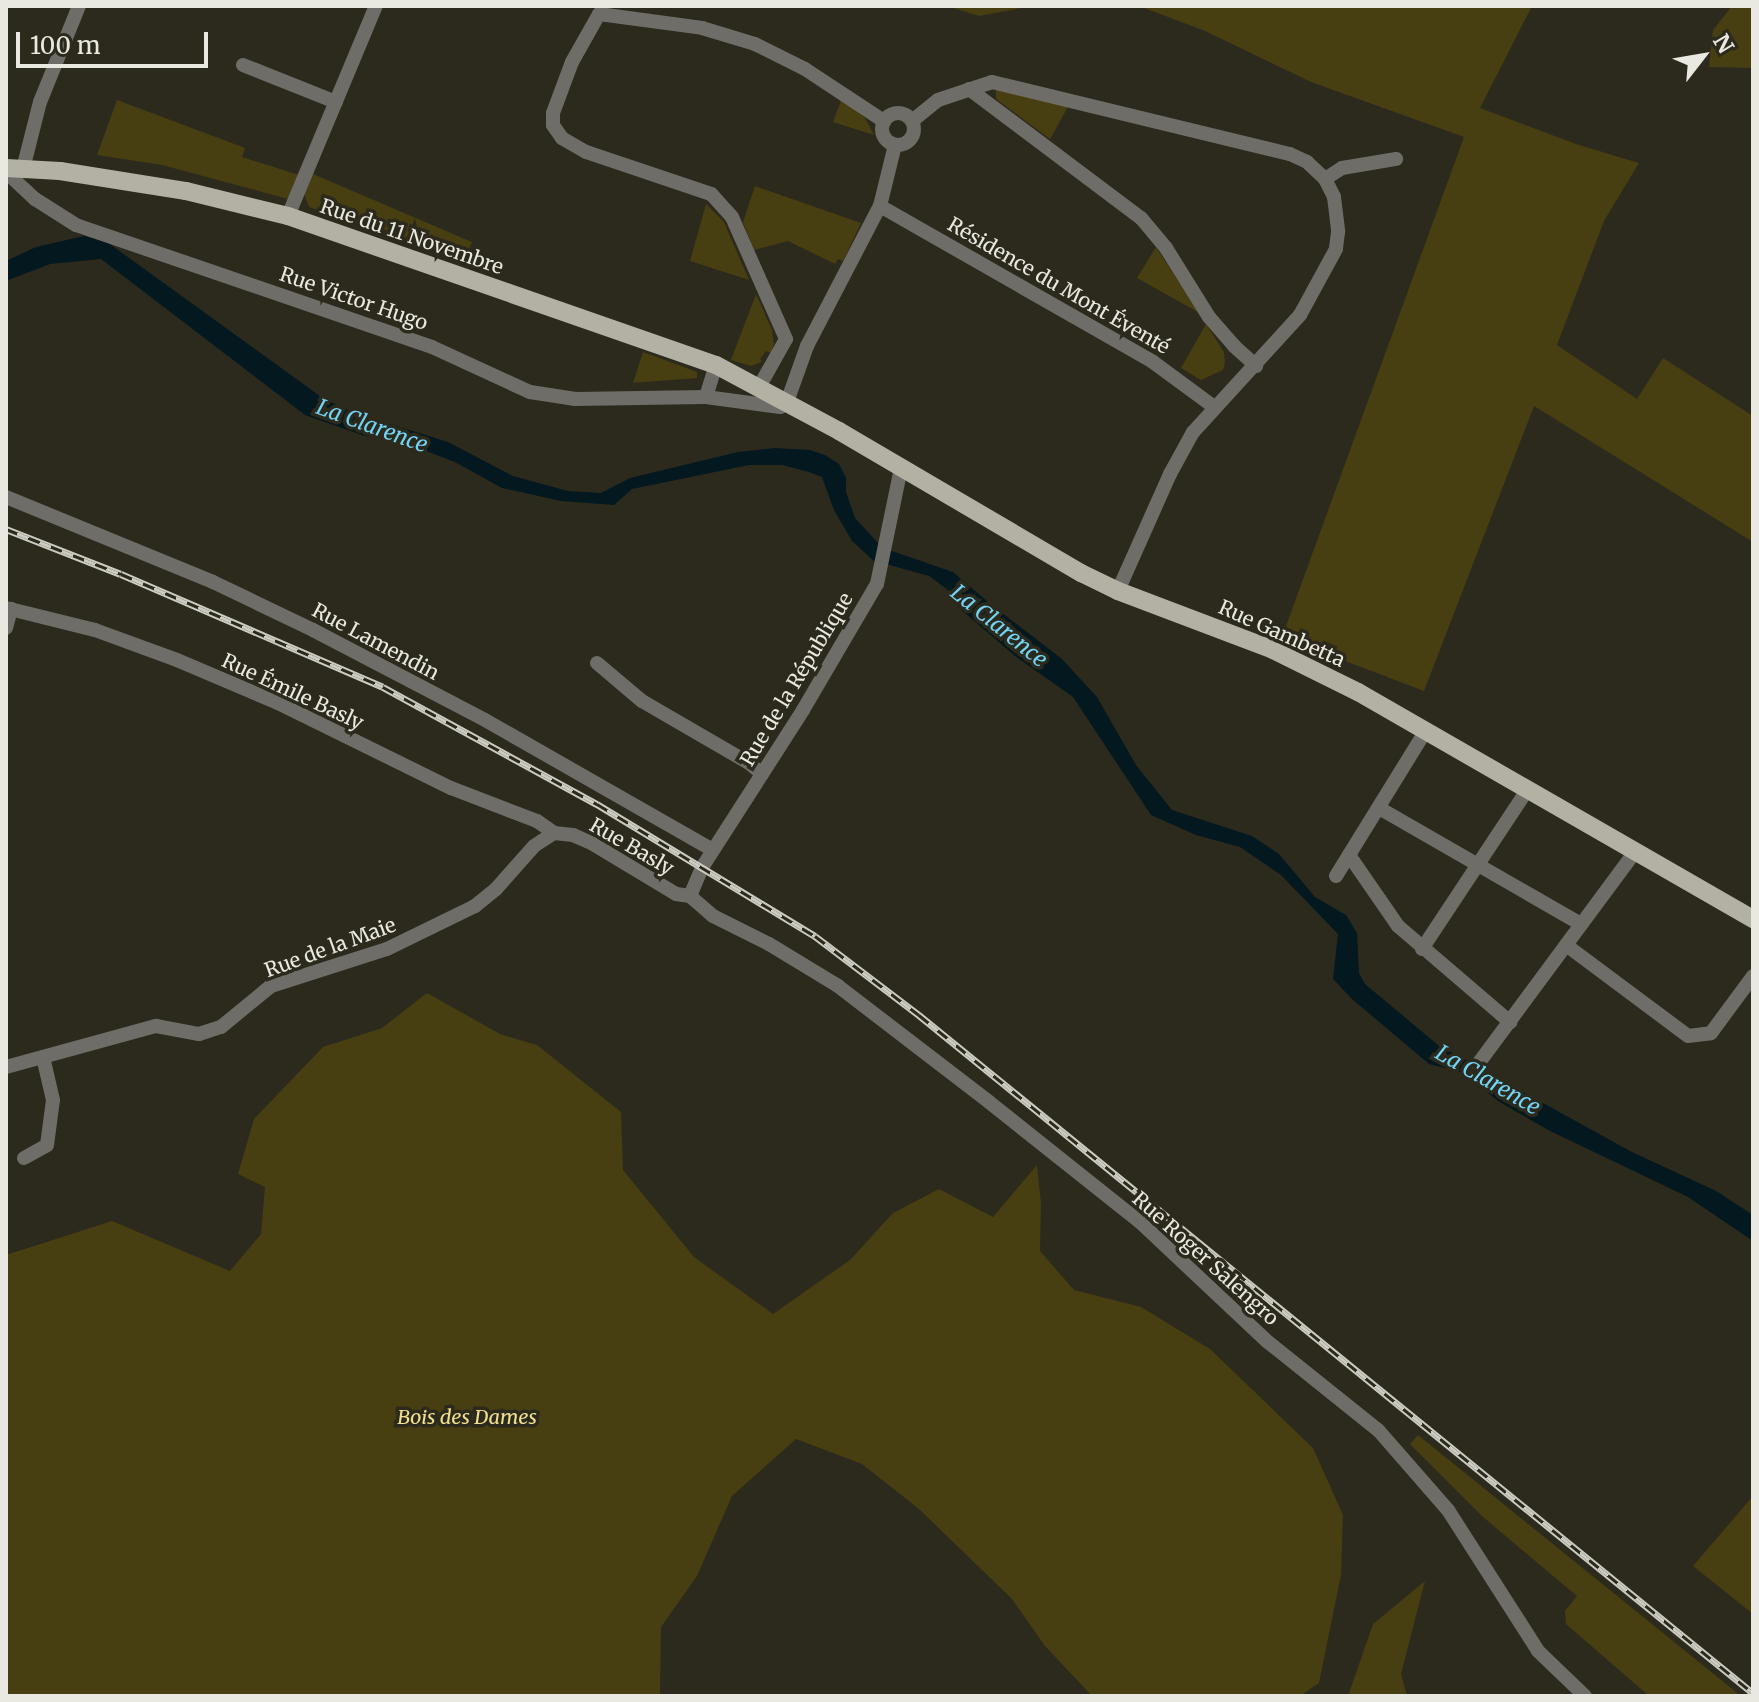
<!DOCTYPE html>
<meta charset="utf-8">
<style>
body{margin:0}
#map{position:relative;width:1759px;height:1702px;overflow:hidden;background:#2c2a1d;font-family:Merriweather,serif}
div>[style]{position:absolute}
.green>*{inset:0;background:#473e11}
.water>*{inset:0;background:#04181f}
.minor>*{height:14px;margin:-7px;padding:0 7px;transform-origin:7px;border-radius:7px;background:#6e6d67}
.minor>.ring{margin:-7px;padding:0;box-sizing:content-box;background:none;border:14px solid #6e6d67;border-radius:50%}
.major>*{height:18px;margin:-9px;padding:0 9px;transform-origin:9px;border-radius:9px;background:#b3b1a4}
.rail>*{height:7px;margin-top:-3.5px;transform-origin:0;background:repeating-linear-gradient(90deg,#2c2a1d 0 12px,#cdccc3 0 24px);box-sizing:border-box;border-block:2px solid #cdccc3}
span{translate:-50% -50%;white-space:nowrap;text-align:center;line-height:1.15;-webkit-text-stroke:7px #2c2a1d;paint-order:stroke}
.street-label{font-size:20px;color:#eae9e1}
.park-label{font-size:20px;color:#f1e08d;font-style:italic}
.water-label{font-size:22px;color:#71d5f7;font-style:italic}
.frame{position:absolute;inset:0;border:8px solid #eae9e1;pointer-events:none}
.north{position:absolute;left:1663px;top:16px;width:80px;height:80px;-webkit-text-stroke:6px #2c2a1d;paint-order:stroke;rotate:59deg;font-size:22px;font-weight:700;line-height:32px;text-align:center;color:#eae9e1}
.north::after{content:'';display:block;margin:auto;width:28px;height:36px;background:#eae9e1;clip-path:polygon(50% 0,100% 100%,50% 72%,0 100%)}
.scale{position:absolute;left:16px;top:32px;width:192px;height:36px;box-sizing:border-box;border:4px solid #eae9e1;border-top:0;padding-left:10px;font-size:24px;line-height:28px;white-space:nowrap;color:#eae9e1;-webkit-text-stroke:6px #2c2a1d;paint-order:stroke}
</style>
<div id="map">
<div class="green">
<div style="clip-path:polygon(947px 6px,1032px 6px,979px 16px)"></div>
<div style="clip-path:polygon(1139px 6px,1532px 6px,1480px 108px,1576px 144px,1639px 163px,1604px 221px,1557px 345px,1637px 399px,1663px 358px,1753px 416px,1753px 542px,1534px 406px,1424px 691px,1282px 637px,1464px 137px,1311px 82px,1205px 31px)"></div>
<div style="clip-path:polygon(1732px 6px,1753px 6px,1753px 68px,1709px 67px,1713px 30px)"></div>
<div style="clip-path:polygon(1002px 88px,1069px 105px,1050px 139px,996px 99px,996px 90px)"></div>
<div style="clip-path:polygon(842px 98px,865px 118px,874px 135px,833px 122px)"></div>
<div style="clip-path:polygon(117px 100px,245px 148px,242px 157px,299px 175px,288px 199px,162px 165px,97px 155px)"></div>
<div style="clip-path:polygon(313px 174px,472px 242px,465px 258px,309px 207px,304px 194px)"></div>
<div style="clip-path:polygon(755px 186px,861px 223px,843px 261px,838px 259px,835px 264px,788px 241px,754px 250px,743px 222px)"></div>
<div style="clip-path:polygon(706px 204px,724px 222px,749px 280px,690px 261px)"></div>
<div style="clip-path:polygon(1156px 247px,1198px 312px,1137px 278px)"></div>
<div style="clip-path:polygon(756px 294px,772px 330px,774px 344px,771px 353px,766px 351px,760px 359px,762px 362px,751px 366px,731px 360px)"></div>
<div style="clip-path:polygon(1206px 324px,1224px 352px,1225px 363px,1223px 370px,1201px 380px,1181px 368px)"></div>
<div style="clip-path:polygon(643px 352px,697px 372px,697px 378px,633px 383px)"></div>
<div style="clip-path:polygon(427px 993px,500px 1034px,537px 1045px,621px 1112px,623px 1170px,694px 1257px,773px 1314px,850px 1260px,893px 1213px,939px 1189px,993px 1217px,1037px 1165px,1041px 1203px,1040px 1251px,1074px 1290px,1141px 1307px,1210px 1349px,1313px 1448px,1343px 1515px,1341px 1575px,1319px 1683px,1300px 1696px,1092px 1696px,1045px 1646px,1012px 1599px,919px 1509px,862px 1464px,796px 1439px,732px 1496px,697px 1576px,661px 1627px,660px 1696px,6px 1696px,6px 1255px,112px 1221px,230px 1271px,261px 1234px,265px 1187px,238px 1174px,254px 1119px,323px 1047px,382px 1028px)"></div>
<div style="clip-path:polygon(1418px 1435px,1741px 1696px,1649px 1696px,1566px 1624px,1565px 1611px,1577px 1596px,1483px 1517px,1410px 1444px)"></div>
<div style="clip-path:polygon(1753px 1496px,1753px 1614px,1693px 1566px)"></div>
<div style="clip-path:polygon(1425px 1581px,1401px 1674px,1407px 1696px,1348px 1696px,1373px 1624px)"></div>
</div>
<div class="water">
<div style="clip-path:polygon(84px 236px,107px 242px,324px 399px,355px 413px,448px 442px,513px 476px,568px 491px,601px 493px,630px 478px,738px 452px,775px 448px,810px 450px,825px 455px,839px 464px,846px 478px,846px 492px,855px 518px,878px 543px,876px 563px,852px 541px,834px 510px,822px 477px,809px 472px,782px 465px,749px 465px,632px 489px,614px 505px,561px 501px,502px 488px,455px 462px,397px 440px,365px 436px,305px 415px,101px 259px,50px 264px,6px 281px,6px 261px,36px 247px)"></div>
<div style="clip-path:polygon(889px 550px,953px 572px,987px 601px,984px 606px,993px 614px,997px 609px,1062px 659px,1097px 697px,1136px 765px,1172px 810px,1252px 836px,1279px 854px,1315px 897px,1346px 915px,1357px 933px,1359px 973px,1365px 984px,1438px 1045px,1472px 1063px,1464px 1073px,1429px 1064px,1352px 999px,1333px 979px,1338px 934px,1281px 875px,1240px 847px,1196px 835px,1151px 815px,1073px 697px,1015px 656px,958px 607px,959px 598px,929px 576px,886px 564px)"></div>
<div style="clip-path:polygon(1478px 1067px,1630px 1151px,1716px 1191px,1753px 1215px,1753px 1241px,1688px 1197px,1548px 1130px,1498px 1101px,1470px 1078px)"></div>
</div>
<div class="minor">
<div style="left:243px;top:65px;width:100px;rotate:21.7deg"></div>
<div style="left:969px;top:89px;width:215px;rotate:36.9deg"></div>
<div style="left:1141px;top:218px;width:39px;rotate:50deg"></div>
<div style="left:1166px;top:248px;width:81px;rotate:58.1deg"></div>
<div style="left:1209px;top:317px;width:38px;rotate:49deg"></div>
<div style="left:1234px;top:346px;width:30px;rotate:42deg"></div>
<div class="ring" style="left:882px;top:113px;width:18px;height:18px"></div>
<div style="left:912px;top:121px;width:33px;rotate:-39deg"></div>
<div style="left:938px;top:100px;width:57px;rotate:-18.4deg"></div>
<div style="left:992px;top:82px;width:307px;rotate:13.6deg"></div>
<div style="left:1290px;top:154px;width:19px;rotate:25deg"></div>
<div style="left:1307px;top:162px;width:25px;rotate:43deg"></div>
<div style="left:1325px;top:179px;width:20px;rotate:63deg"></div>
<div style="left:1334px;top:197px;width:35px;rotate:83deg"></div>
<div style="left:1338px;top:232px;width:17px;rotate:97deg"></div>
<div style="left:1336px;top:249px;width:75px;rotate:118.6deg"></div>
<div style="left:1300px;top:315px;width:159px;rotate:132.4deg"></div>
<div style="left:1193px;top:432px;width:48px;rotate:118.7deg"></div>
<div style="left:1170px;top:474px;width:128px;rotate:114deg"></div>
<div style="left:23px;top:169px;width:69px;rotate:-75.8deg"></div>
<div style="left:40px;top:102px;width:104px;rotate:-67.9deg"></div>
<div style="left:6px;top:172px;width:40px;rotate:43deg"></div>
<div style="left:35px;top:199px;width:49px;rotate:32.4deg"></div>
<div style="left:76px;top:225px;width:376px;rotate:18.9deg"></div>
<div style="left:432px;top:347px;width:108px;rotate:24.7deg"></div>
<div style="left:530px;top:392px;width:46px;rotate:8.8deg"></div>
<div style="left:575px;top:399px;width:131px;rotate:-0.9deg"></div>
<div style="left:706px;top:397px;width:75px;rotate:7.7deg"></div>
<div style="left:780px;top:407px;width:9px;rotate:-36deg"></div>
<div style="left:787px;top:402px;width:59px;rotate:-70.3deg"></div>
<div style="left:807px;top:346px;width:158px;rotate:-62.5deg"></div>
<div style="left:880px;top:206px;width:63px;rotate:-76.2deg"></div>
<div style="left:1325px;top:179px;width:20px;rotate:-33deg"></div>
<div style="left:1342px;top:168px;width:55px;rotate:-9.5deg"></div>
<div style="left:880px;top:206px;width:314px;rotate:29.7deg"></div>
<div style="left:1153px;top:362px;width:74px;rotate:36.3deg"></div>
<div style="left:288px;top:216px;width:228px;rotate:-67.3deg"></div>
<div style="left:786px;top:339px;width:133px;rotate:-113.9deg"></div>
<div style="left:732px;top:217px;width:31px;rotate:-132deg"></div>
<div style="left:711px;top:194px;width:132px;rotate:-161.4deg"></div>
<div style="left:586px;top:152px;width:28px;rotate:-150deg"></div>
<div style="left:562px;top:138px;width:16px;rotate:-125deg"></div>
<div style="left:553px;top:125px;width:12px;rotate:-90deg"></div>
<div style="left:553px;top:113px;width:54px;rotate:-69.6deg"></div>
<div style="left:572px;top:62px;width:55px;rotate:-60.6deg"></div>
<div style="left:599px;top:14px;width:104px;rotate:7.7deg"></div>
<div style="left:702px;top:28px;width:55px;rotate:16.8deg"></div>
<div style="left:755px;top:44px;width:56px;rotate:26.6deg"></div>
<div style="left:805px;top:69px;width:95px;rotate:33.4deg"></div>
<div style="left:759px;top:387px;width:55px;rotate:-60.6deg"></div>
<div style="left:706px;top:397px;width:34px;rotate:-73deg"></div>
<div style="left:6px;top:497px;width:224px;rotate:22.3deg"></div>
<div style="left:213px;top:582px;width:111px;rotate:25.6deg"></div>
<div style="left:313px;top:630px;width:194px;rotate:27.6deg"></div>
<div style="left:485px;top:720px;width:262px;rotate:29.7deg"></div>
<div style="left:6px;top:608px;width:92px;rotate:13.9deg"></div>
<div style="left:95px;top:630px;width:87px;rotate:20.1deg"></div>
<div style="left:177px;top:660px;width:110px;rotate:23.1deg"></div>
<div style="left:278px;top:703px;width:193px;rotate:26.2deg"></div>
<div style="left:451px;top:788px;width:92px;rotate:21deg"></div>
<div style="left:537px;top:821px;width:21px;rotate:35deg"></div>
<div style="left:6px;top:628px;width:20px;rotate:-75deg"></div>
<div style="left:597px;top:663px;width:59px;rotate:40.2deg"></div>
<div style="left:642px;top:701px;width:124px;rotate:30.1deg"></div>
<div style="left:749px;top:763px;width:17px;rotate:40deg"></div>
<div style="left:1379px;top:808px;width:233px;rotate:29.9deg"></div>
<div style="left:1349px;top:855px;width:86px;rotate:55.4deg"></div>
<div style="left:1398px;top:926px;width:148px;rotate:40.6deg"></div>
<div style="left:1336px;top:876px;width:172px;rotate:-58.3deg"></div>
<div style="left:690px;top:896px;width:30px;rotate:41deg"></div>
<div style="left:713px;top:916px;width:63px;rotate:26.6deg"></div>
<div style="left:769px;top:944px;width:81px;rotate:31.3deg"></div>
<div style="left:838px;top:986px;width:190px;rotate:37.5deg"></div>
<div style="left:989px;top:1102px;width:193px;rotate:38.5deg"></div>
<div style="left:1140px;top:1222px;width:175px;rotate:43.2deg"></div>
<div style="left:1268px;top:1342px;width:142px;rotate:38.7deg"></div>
<div style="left:1379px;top:1431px;width:105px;rotate:48.9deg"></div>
<div style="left:1448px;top:1510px;width:167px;rotate:57.4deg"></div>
<div style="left:1538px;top:1651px;width:65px;rotate:43.8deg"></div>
<div style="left:690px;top:896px;width:33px;rotate:-67deg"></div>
<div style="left:703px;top:866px;width:185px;rotate:-57.3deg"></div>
<div style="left:803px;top:710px;width:146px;rotate:-59.6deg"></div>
<div style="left:877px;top:584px;width:118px;rotate:-78.3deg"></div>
<div style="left:1566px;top:945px;width:152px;rotate:36.7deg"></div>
<div style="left:1688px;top:1036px;width:23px;rotate:-7deg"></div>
<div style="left:1711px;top:1033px;width:71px;rotate:-53.6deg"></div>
<div style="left:1422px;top:949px;width:192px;rotate:-56.5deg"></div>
<div style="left:1478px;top:1064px;width:264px;rotate:-53.5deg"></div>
<div style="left:6px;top:1067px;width:156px;rotate:-15.3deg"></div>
<div style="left:156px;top:1026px;width:44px;rotate:10.5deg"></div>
<div style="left:199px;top:1034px;width:23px;rotate:-18deg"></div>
<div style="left:221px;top:1027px;width:65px;rotate:-39.4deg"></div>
<div style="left:271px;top:986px;width:122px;rotate:-17.7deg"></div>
<div style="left:387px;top:949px;width:98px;rotate:-26deg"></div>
<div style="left:475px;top:906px;width:27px;rotate:-39deg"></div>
<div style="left:496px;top:889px;width:57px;rotate:-48.5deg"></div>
<div style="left:534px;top:846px;width:24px;rotate:-33deg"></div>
<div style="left:554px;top:833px;width:19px;rotate:6deg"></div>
<div style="left:573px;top:835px;width:22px;rotate:24deg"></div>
<div style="left:593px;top:844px;width:97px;rotate:31.1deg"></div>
<div style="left:676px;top:894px;width:14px;rotate:8deg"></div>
<div style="left:24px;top:1158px;width:26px;rotate:-29deg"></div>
<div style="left:47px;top:1145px;width:45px;rotate:-82.4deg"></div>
<div style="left:53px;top:1100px;width:44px;rotate:-103.1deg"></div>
</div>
<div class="major">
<div style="left:6px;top:168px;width:54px;rotate:3.2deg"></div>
<div style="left:60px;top:171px;width:128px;rotate:9deg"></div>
<div style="left:186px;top:191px;width:105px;rotate:13.8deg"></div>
<div style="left:288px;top:216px;width:453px;rotate:19.2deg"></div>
<div style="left:716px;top:365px;width:140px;rotate:28.2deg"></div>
<div style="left:839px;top:431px;width:281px;rotate:30.4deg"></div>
<div style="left:1081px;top:573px;width:41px;rotate:25.9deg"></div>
<div style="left:1118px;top:591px;width:166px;rotate:20.8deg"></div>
<div style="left:1273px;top:650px;width:95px;rotate:26.3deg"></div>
<div style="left:1358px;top:692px;width:456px;rotate:29.9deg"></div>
</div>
<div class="rail">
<div style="left:6px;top:529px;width:123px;rotate:21.4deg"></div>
<div style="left:121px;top:574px;width:285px;rotate:23.3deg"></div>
<div style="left:383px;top:687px;width:244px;rotate:28.7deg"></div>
<div style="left:597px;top:804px;width:255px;rotate:31.2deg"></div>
<div style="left:815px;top:936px;width:131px;rotate:37.2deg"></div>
<div style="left:919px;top:1015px;width:1075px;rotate:39.11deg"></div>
</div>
<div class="street-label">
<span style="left:412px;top:236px;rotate:19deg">Rue du 11 Novembre</span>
<span style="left:1059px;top:285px;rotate:30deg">Résidence du Mont Éventé</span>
<span style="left:354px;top:298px;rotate:19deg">Rue Victor Hugo</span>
<span style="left:1282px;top:633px;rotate:24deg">Rue Gambetta</span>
<span style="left:376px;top:641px;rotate:28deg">Rue Lamendin</span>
<span style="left:796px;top:679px;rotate:-59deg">Rue de la République</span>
<span style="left:293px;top:691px;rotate:25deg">Rue Émile Basly</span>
<span style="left:632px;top:846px;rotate:30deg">Rue Basly</span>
<span style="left:330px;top:947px;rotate:-20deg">Rue de la Maie</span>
<span style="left:1206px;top:1258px;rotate:42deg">Rue Roger Salengro</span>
</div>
<div class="park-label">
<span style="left:467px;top:1416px">Bois des Dames</span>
</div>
<div class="water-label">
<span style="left:372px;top:426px;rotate:20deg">La Clarence</span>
<span style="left:999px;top:626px;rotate:39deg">La Clarence</span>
<span style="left:1488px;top:1080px;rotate:30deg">La Clarence</span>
</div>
<div class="frame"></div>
<div class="north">N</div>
<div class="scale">100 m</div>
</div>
